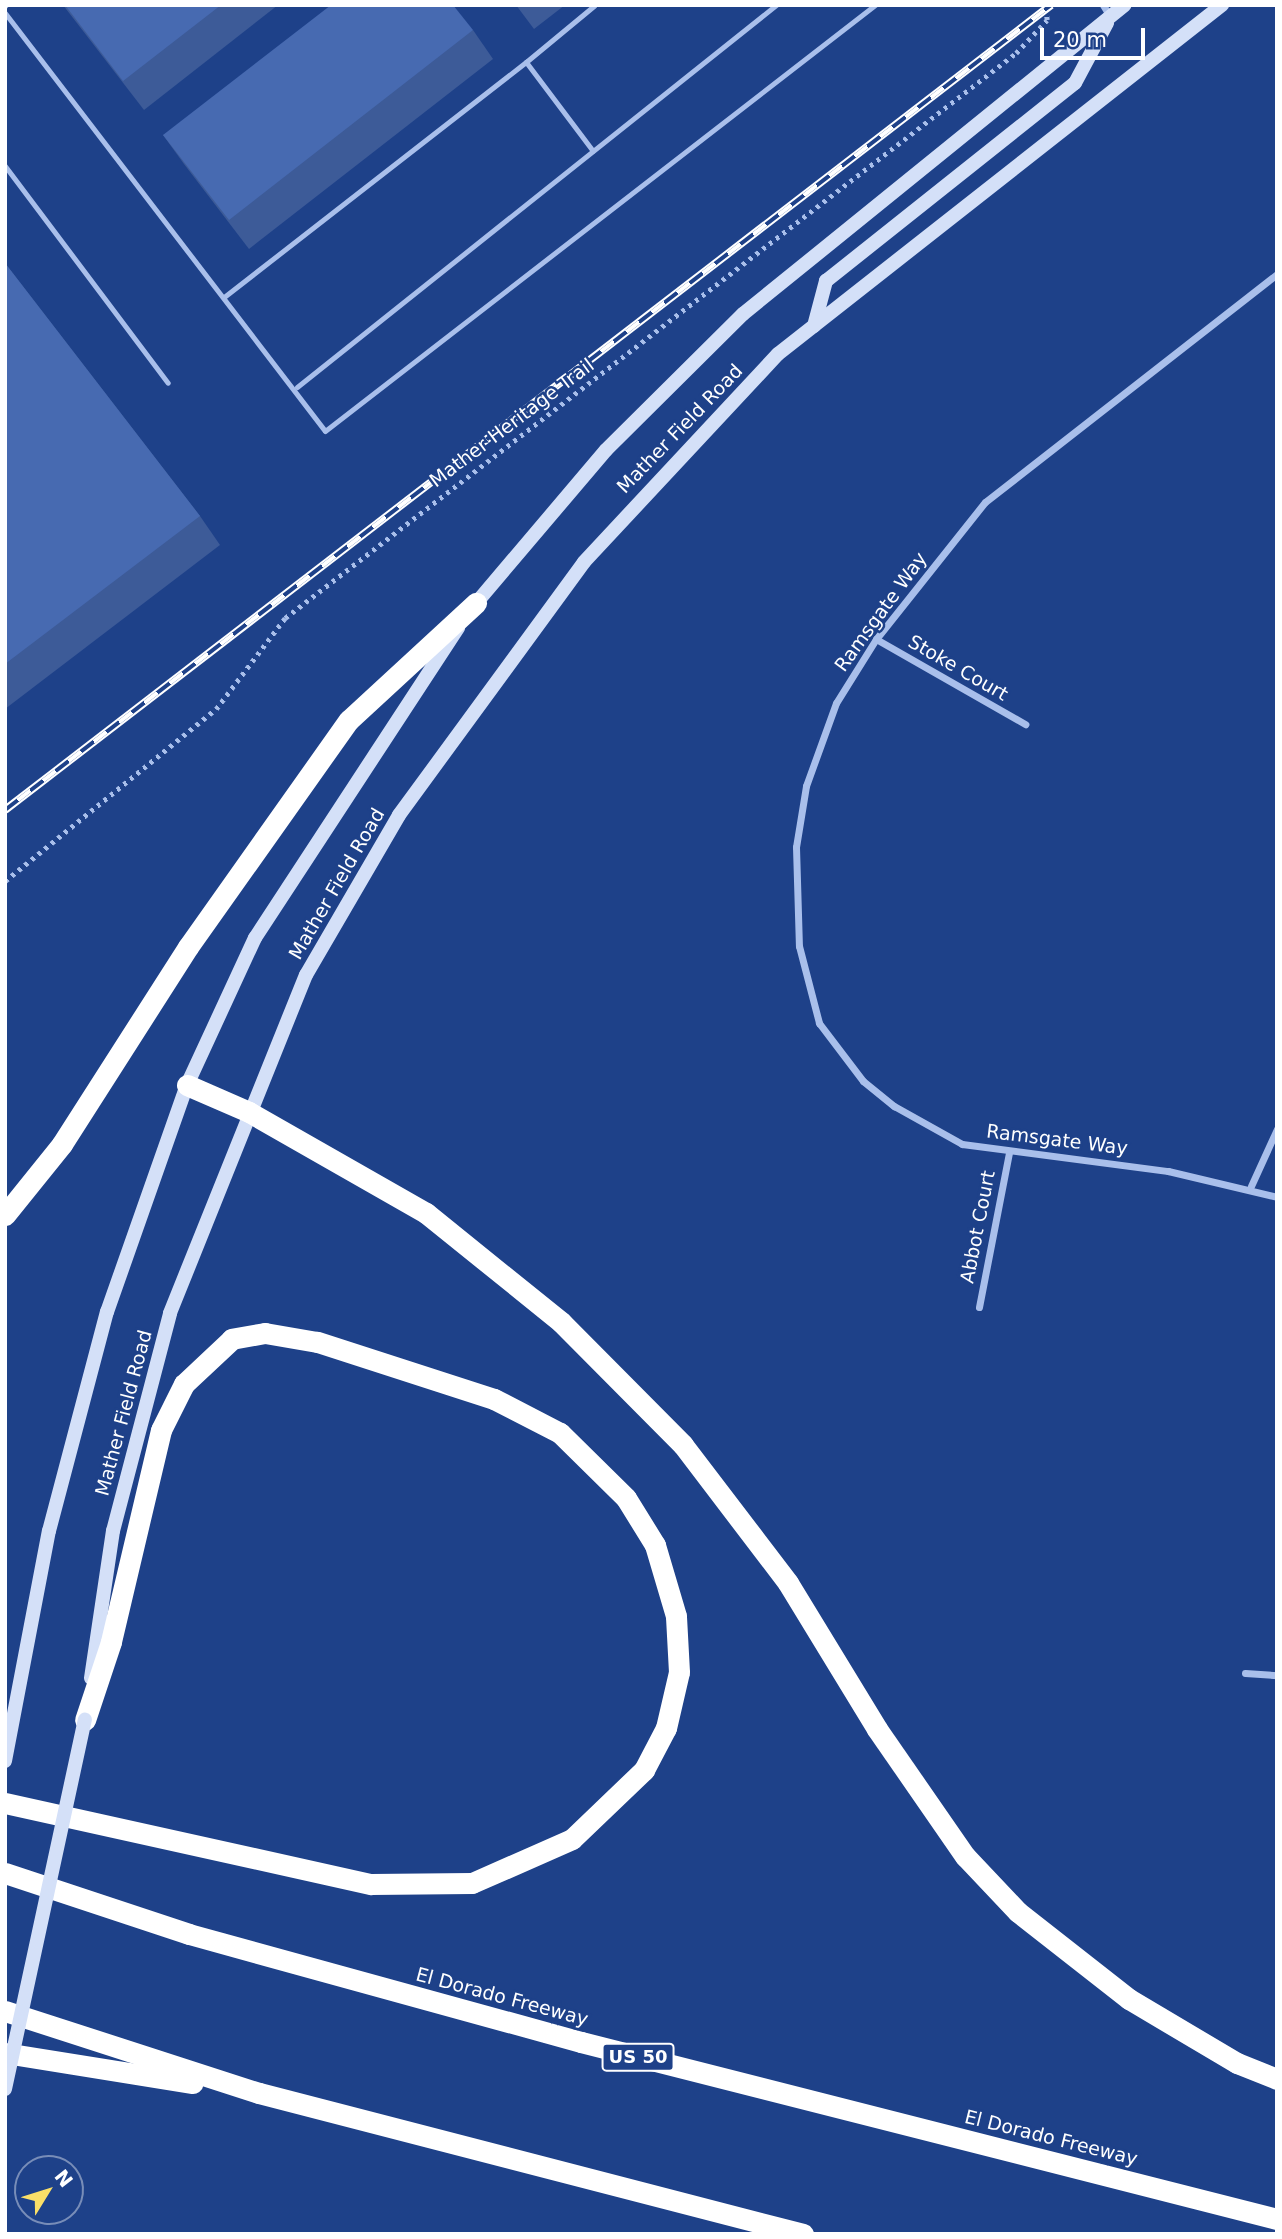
<!DOCTYPE html>
<style>
body{margin:0}
#map{position:relative;width:1282px;height:2239px;overflow:hidden;background:#1e4189;font-family:"DejaVu Sans",sans-serif}
div>[style]{position:absolute}
.path>*{height:4.5px;margin-top:-2.25px;transform-origin:0;background:repeating-linear-gradient(90deg,#a9bfeb 0 3.5px,transparent 0 8.5px)}
.service>*{height:5px;margin:-2.5px;padding:0 2.5px;transform-origin:2.5px;border-radius:2.5px;background:#a9bfeb}
.minor>*{height:7px;margin:-3.5px;padding:0 3.5px;transform-origin:3.5px;border-radius:3.5px;background:#a9bfeb}
.secondary>*{height:14px;margin:-7px;padding:0 7px;transform-origin:7px;border-radius:7px;background:#d4e0f8}
.motorway>*{height:21px;margin:-10.5px;padding:0 10.5px;transform-origin:10.5px;border-radius:10.5px;background:#fff}
.rail>*{height:8px;margin-top:-4px;transform-origin:0;background:repeating-linear-gradient(90deg,#1e4189 0 16px,#fff 0 32px);box-sizing:border-box;border-block:2px solid #fff}
.secondary-bridge>*{height:14px;margin:-7px;padding:0 7px;transform-origin:7px;border-radius:7px;background:#d4e0f8}
.wall>*{inset:0;background:#3d5b98}
.building>*{inset:0;background:#476ab1}
span{translate:-50% -50%;white-space:nowrap;text-align:center;line-height:1.15;-webkit-text-stroke:5px #1e4189;paint-order:stroke}
.shield-label span{padding:2px 5px;background:#1e4189;border:2px solid;border-radius:5px;-webkit-text-stroke-width:0}
.shield-label{font-size:18px;color:#fff;font-weight:700}
.street-label{font-size:19px;color:#fff}
.frame{position:absolute;inset:0;border:7px solid #fff;pointer-events:none}
.north{position:absolute;left:14px;top:2155px;width:70px;height:70px;box-sizing:border-box;background:#1e4189;border:2px solid #788db8;border-radius:50%;rotate:52deg;font-size:19px;font-weight:700;line-height:28px;text-align:center;color:#fff}
.north::after{content:'';display:block;margin:auto;width:24px;height:32px;background:#fadf68;clip-path:polygon(50% 0,100% 100%,50% 72%,0 100%)}
.scale{position:absolute;left:1040px;top:28px;width:105px;height:32px;box-sizing:border-box;border:4px solid #fff;border-top:0;padding-left:9px;font-size:21px;line-height:24px;white-space:nowrap;color:#fff;-webkit-text-stroke:5px #1e4189;paint-order:stroke}
</style>
<div id="map">
<div class="path">
<div style="left:5px;top:881px;width:272px;rotate:-39.2deg"></div>
<div style="left:216px;top:709px;width:114px;rotate:-52.8deg"></div>
<div style="left:285px;top:618px;width:924px;rotate:-37.7deg"></div>
<div style="left:1016px;top:53px;width:45px;rotate:-46.8deg"></div>
<div style="left:1047px;top:20px;width:15px;rotate:-98deg"></div>
</div>
<div class="service">
<div style="left:5px;top:6px;width:1px;rotate:-45deg"></div>
<div style="left:5px;top:13px;width:526px;rotate:52.56deg"></div>
<div style="left:325px;top:431px;width:696px;rotate:-37.76deg"></div>
<div style="left:526px;top:62px;width:89px;rotate:-39.6deg"></div>
<div style="left:5px;top:166px;width:271px;rotate:53.1deg"></div>
<div style="left:224px;top:297px;width:383px;rotate:-37.9deg"></div>
<div style="left:526px;top:62px;width:111px;rotate:53deg"></div>
<div style="left:297px;top:387px;width:613px;rotate:-38.57deg"></div>
</div>
<div class="minor">
<div style="left:1103px;top:5px;width:13px;rotate:58deg"></div>
<div style="left:1277px;top:274px;width:370px;rotate:142deg"></div>
<div style="left:985px;top:502px;width:175px;rotate:128.5deg"></div>
<div style="left:876px;top:639px;width:75px;rotate:122deg"></div>
<div style="left:836px;top:703px;width:88px;rotate:109.9deg"></div>
<div style="left:806px;top:786px;width:62px;rotate:99.3deg"></div>
<div style="left:796px;top:847px;width:99px;rotate:88.3deg"></div>
<div style="left:799px;top:946px;width:80px;rotate:75.4deg"></div>
<div style="left:819px;top:1023px;width:73px;rotate:52.8deg"></div>
<div style="left:863px;top:1081px;width:40px;rotate:39deg"></div>
<div style="left:894px;top:1106px;width:78px;rotate:29.2deg"></div>
<div style="left:962px;top:1144px;width:208px;rotate:7.5deg"></div>
<div style="left:1168px;top:1171px;width:112px;rotate:13.4deg"></div>
<div style="left:876px;top:639px;width:172px;rotate:29.7deg"></div>
<div style="left:1251px;top:1186px;width:63px;rotate:-65.5deg"></div>
<div style="left:979px;top:1307px;width:157px;rotate:-79deg"></div>
<div style="left:1245px;top:1673px;width:32px;rotate:4deg"></div>
</div>
<div class="secondary">
<div style="left:814px;top:326px;width:47px;rotate:-75.1deg"></div>
<div style="left:826px;top:281px;width:318px;rotate:-38.5deg"></div>
<div style="left:1075px;top:83px;width:68px;rotate:-61.9deg"></div>
<div style="left:472px;top:608px;width:207px;rotate:-49.7deg"></div>
<div style="left:606px;top:450px;width:193px;rotate:-44.8deg"></div>
<div style="left:743px;top:314px;width:491px;rotate:-39deg"></div>
<div style="left:91px;top:1678px;width:149px;rotate:-81.5deg"></div>
<div style="left:113px;top:1531px;width:225px;rotate:-75.3deg"></div>
<div style="left:170px;top:1313px;width:364px;rotate:-68.1deg"></div>
<div style="left:306px;top:975px;width:185px;rotate:-59.8deg"></div>
<div style="left:399px;top:815px;width:313px;rotate:-53.8deg"></div>
<div style="left:584px;top:562px;width:284px;rotate:-47deg"></div>
<div style="left:778px;top:354px;width:565px;rotate:-38.17deg"></div>
<div style="left:5px;top:1761px;width:234px;rotate:-79.2deg"></div>
<div style="left:49px;top:1531px;width:227px;rotate:-75.2deg"></div>
<div style="left:107px;top:1312px;width:241px;rotate:-70.6deg"></div>
<div style="left:187px;top:1085px;width:162px;rotate:-65.2deg"></div>
<div style="left:255px;top:938px;width:371px;rotate:-56.8deg"></div>
</div>
<div class="motorway">
<div style="left:187px;top:1085px;width:68px;rotate:23.5deg"></div>
<div style="left:249px;top:1112px;width:204px;rotate:29.7deg"></div>
<div style="left:426px;top:1213px;width:174px;rotate:38.9deg"></div>
<div style="left:561px;top:1322px;width:173px;rotate:45.2deg"></div>
<div style="left:683px;top:1445px;width:173px;rotate:52.7deg"></div>
<div style="left:788px;top:1583px;width:171px;rotate:58.6deg"></div>
<div style="left:877px;top:1729px;width:155px;rotate:55.3deg"></div>
<div style="left:965px;top:1856px;width:77px;rotate:46.6deg"></div>
<div style="left:1018px;top:1912px;width:141px;rotate:38.1deg"></div>
<div style="left:1129px;top:1999px;width:126px;rotate:30.7deg"></div>
<div style="left:1237px;top:2063px;width:43px;rotate:21.8deg"></div>
<div style="left:5px;top:1215px;width:91px;rotate:-51.2deg"></div>
<div style="left:62px;top:1144px;width:234px;rotate:-57.4deg"></div>
<div style="left:188px;top:947px;width:278px;rotate:-54.7deg"></div>
<div style="left:349px;top:720px;width:173px;rotate:-42.7deg"></div>
<div style="left:5px;top:1803px;width:375px;rotate:12.5deg"></div>
<div style="left:371px;top:1884px;width:101px;rotate:-0.6deg"></div>
<div style="left:472px;top:1883px;width:109px;rotate:-23.7deg"></div>
<div style="left:572px;top:1839px;width:100px;rotate:-43.8deg"></div>
<div style="left:644px;top:1770px;width:47px;rotate:-62.4deg"></div>
<div style="left:666px;top:1728px;width:57px;rotate:-76.9deg"></div>
<div style="left:679px;top:1672px;width:56px;rotate:-93.1deg"></div>
<div style="left:676px;top:1616px;width:74px;rotate:-106.5deg"></div>
<div style="left:655px;top:1545px;width:55px;rotate:-121.7deg"></div>
<div style="left:626px;top:1498px;width:93px;rotate:-135.4deg"></div>
<div style="left:560px;top:1433px;width:74px;rotate:-152.7deg"></div>
<div style="left:494px;top:1399px;width:186px;rotate:-162.1deg"></div>
<div style="left:317px;top:1342px;width:53px;rotate:-170.2deg"></div>
<div style="left:265px;top:1333px;width:34px;rotate:170deg"></div>
<div style="left:232px;top:1339px;width:66px;rotate:136.8deg"></div>
<div style="left:184px;top:1384px;width:51px;rotate:116.6deg"></div>
<div style="left:161px;top:1430px;width:218px;rotate:103.3deg"></div>
<div style="left:111px;top:1642px;width:82px;rotate:108.4deg"></div>
<div style="left:5px;top:1873px;width:194px;rotate:18.3deg"></div>
<div style="left:189px;top:1934px;width:407px;rotate:15.4deg"></div>
<div style="left:581px;top:2042px;width:718px;rotate:14.27deg"></div>
<div style="left:5px;top:2011px;width:267px;rotate:17.9deg"></div>
<div style="left:259px;top:2093px;width:562px;rotate:14.53deg"></div>
<div style="left:5px;top:2053px;width:190px;rotate:9.1deg"></div>
</div>
<div class="rail">
<div style="left:5px;top:810px;width:1320px;rotate:-37.58deg"></div>
</div>
<div class="secondary-bridge">
<div style="left:5px;top:2089px;width:378px;rotate:-77.8deg"></div>
</div>
<div class="wall">
<div style="clip-path:polygon(63px 5px,278px 5px,144px 110px)"></div>
<div style="clip-path:polygon(516px 5px,565px 5px,534px 29px)"></div>
<div style="clip-path:polygon(473px 30px,493px 59px,249px 249px,184px 164px,163px 135px)"></div>
<div style="clip-path:polygon(5px 263px,200px 516px,220px 545px,5px 709px)"></div>
</div>
<div class="building">
<div style="clip-path:polygon(65px 5px,221px 5px,123px 81px)"></div>
<div style="clip-path:polygon(331px 5px,453px 5px,473px 30px,229px 220px,163px 135px)"></div>
<div style="clip-path:polygon(5px 263px,200px 516px,5px 664px)"></div>
</div>
<div class="shield-label">
<span style="left:638px;top:2057px">US 50</span>
</div>
<div class="street-label">
<span style="left:512px;top:423px;rotate:-37deg">Mather Heritage Trail</span>
<span style="left:680px;top:429px;rotate:-46deg">Mather Field Road</span>
<span style="left:881px;top:612px;rotate:-54deg">Ramsgate Way</span>
<span style="left:958px;top:668px;rotate:30deg">Stoke Court</span>
<span style="left:337px;top:884px;rotate:-60deg">Mather Field Road</span>
<span style="left:1057px;top:1140px;rotate:7deg">Ramsgate Way</span>
<span style="left:978px;top:1227px;rotate:-79deg">Abbot Court</span>
<span style="left:124px;top:1413px;rotate:-75deg">Mather Field Road</span>
<span style="left:502px;top:1997px;rotate:15deg">El Dorado Freeway</span>
<span style="left:1051px;top:2138px;rotate:14deg">El Dorado Freeway</span>
</div>
<div class="frame"></div>
<div class="north">N</div>
<div class="scale">20 m</div>
</div>
